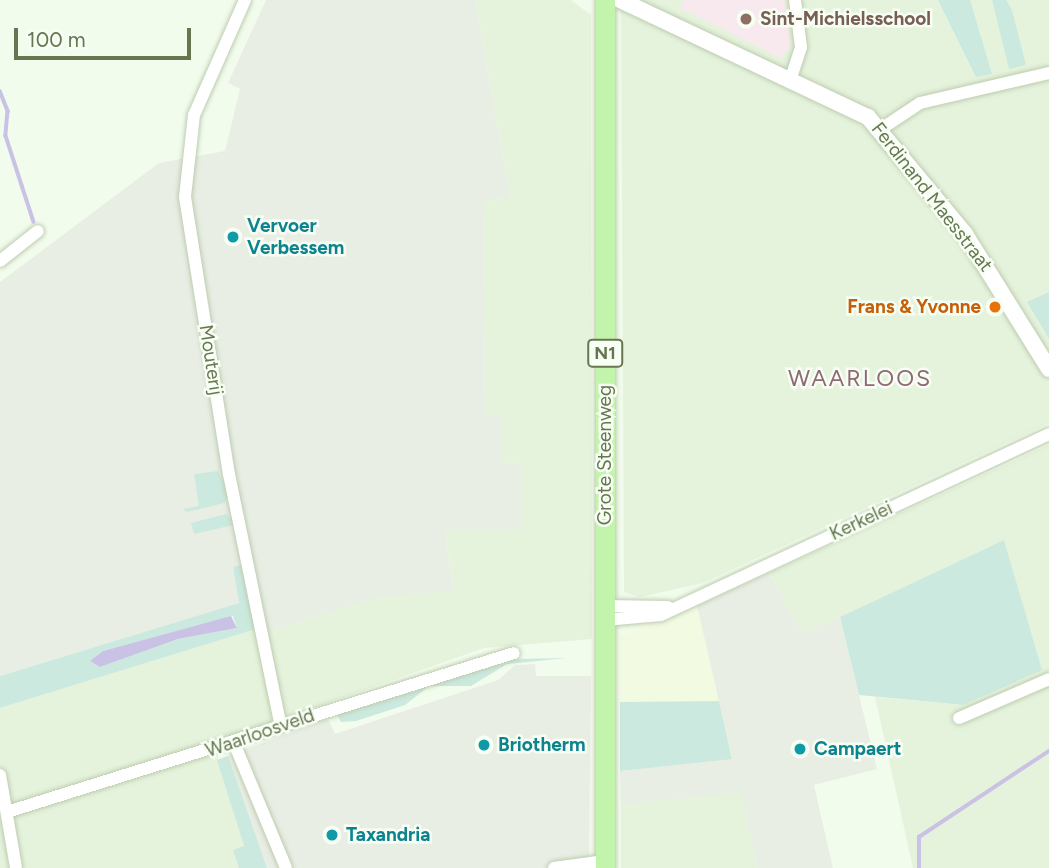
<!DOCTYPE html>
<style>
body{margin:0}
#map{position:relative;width:1049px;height:868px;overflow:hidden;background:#f2fced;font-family:Figtree,sans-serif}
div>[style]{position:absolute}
.residential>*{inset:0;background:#e5f3dc}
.commercial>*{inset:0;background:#f2fbe2}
.industrial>*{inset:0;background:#e9eee5}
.education>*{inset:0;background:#f8e9ee}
.green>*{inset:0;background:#cce9df}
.water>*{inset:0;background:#c9c2e5}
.stream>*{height:3.5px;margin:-1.75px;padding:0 1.75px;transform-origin:1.75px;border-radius:1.75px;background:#c9c2e5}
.roads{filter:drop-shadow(0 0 2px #beccb0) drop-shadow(0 0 2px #beccb0)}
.minor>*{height:12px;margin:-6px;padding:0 6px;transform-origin:6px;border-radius:6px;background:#fff}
.tertiary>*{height:16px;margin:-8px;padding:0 8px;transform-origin:8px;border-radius:8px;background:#fff}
.primary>*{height:19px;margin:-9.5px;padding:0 9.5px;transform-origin:9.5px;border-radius:9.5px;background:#c3f4ac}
.dots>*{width:19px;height:19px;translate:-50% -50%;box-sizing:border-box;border:4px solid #f7fef4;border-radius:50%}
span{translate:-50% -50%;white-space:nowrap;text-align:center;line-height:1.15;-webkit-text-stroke:5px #f7fef4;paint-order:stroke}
.shield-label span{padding:2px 5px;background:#f7fef4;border:2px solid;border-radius:5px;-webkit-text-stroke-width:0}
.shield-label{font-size:18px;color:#677651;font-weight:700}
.education-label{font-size:19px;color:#785e54;font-weight:700}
.left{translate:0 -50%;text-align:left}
.street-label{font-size:19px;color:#677651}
.culture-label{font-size:19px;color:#0d838f;font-weight:700}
.food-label{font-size:19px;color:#c56008;font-weight:700}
.right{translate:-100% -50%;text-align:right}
.quarter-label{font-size:23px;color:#916975;letter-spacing:2px}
.scale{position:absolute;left:14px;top:28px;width:177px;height:32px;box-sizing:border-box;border:4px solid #677651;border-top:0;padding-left:9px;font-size:21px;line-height:24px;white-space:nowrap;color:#677651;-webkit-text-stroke:5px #f7fef4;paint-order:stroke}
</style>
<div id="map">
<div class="residential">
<div style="clip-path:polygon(475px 0,571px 0,591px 15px,592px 639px,484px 648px,213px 743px,244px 847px,233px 850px,239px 868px,0 868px,0 708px,256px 629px,381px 597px,454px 590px,445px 530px,521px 462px,501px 464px,501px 416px,485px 416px,483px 202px,510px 196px)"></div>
<div style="clip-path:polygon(621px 0,1049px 0,1049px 423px,703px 583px,640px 597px,624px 592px)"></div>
<div style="clip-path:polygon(1049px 445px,1049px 868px,913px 868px,875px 697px,963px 705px,1004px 540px,802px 635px,769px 573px)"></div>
<div style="clip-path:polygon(740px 791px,758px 868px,621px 868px,621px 805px)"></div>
</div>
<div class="commercial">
<div style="clip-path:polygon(697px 606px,719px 701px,620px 702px,620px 636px)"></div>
</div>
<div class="industrial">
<div style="clip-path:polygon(266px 0,475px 0,510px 196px,483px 202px,485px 415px,501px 416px,501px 464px,521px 462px,522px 530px,445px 530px,454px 591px,381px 597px,270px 630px,256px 629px,233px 567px,240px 603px,0 676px,0 282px,159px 163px,225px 151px,240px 89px,228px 83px)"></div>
<div style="clip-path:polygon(769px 573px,802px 634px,840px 617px,877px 769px,814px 785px,833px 868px,758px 868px,740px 792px,621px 805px,620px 771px,732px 758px,697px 606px)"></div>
<div style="clip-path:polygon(535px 664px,536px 676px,591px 676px,589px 868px,239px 868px,233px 850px,244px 846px,217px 760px,328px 719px,335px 734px,498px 680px,515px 665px)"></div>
</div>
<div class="education">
<div style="clip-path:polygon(684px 0,785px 0,791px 47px,780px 58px,680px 8px)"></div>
</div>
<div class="green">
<div style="clip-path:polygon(938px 0,970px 0,992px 74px,976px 77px)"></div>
<div style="clip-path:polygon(992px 0,1006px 0,1012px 10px,1026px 65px,1009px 69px)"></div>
<div style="clip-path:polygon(1049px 292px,1049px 339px,1027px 302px)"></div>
<div style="clip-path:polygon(218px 471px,229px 495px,224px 503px,187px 512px,183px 509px,199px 506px,194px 474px)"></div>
<div style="clip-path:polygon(226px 514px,238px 524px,194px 534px,191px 523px)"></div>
<div style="clip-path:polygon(1004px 540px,1042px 670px,963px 705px,859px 695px,840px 617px)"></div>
<div style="clip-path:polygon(evenodd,246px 564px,256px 629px,0 708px,0 676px,239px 603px,233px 567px,246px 564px,233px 616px,237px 628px,178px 639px,100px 667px,90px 661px,103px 651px,233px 616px)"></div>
<div style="clip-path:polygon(567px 658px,507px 664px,471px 686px,429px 686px,405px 705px,356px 721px,341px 722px,337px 715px,304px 724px,512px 659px)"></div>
<div style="clip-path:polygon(719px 701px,732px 759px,620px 771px,620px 702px)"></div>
<div style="clip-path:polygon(228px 756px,267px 868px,239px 868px,233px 850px,244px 846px,217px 760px)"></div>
</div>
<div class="water">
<div style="clip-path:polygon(231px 616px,237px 628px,178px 639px,100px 667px,90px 661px,103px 651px)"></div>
</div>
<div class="stream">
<div style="left:0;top:91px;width:22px;rotate:68deg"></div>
<div style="left:8px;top:111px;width:25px;rotate:95deg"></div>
<div style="left:6px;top:136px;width:90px;rotate:72deg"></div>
<div style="left:919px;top:868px;width:31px;rotate:-90deg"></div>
<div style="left:919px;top:837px;width:156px;rotate:-33.5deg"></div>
</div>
<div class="roads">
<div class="minor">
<div style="left:245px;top:0;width:126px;rotate:113.9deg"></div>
<div style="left:194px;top:115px;width:82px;rotate:96.3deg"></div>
<div style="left:185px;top:197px;width:280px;rotate:81deg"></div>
<div style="left:229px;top:474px;width:258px;rotate:78.4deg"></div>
<div style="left:791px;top:78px;width:33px;rotate:-72deg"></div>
<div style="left:801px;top:47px;width:47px;rotate:-97.3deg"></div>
<div style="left:881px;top:129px;width:47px;rotate:-33.7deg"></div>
<div style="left:920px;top:103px;width:132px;rotate:-13.1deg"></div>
<div style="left:0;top:261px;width:48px;rotate:-38.3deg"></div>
<div style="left:605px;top:606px;width:63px;rotate:0.9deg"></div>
<div style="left:605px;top:620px;width:56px;rotate:-5.1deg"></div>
<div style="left:661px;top:615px;width:428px;rotate:-25deg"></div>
<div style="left:959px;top:718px;width:98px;rotate:-23.4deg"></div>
<div style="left:234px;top:743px;width:135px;rotate:67.4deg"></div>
<div style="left:0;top:775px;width:94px;rotate:80.2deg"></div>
<div style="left:7px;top:812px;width:531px;rotate:-17.41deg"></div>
<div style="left:554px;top:868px;width:51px;rotate:-7.8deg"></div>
</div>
<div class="tertiary">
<div style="left:620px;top:0;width:274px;rotate:25.3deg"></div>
<div style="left:868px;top:117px;width:152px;rotate:50.3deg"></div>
<div style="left:965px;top:234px;width:159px;rotate:58.1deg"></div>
</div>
<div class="primary">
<div style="left:605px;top:868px;width:868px;rotate:-90deg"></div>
</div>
</div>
<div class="dots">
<div style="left:746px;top:19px;background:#8d6e63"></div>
<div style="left:233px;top:237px;background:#0f9aa8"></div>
<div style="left:995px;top:307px;background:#e8710a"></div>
<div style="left:484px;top:745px;background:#0f9aa8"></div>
<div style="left:800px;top:749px;background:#0f9aa8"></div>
<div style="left:332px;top:835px;background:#0f9aa8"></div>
</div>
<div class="shield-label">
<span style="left:605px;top:353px">N1</span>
</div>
<div class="education-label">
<span class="left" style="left:760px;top:19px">Sint-Michielsschool</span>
</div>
<div class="street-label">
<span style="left:932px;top:197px;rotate:52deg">Ferdinand Maesstraat</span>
<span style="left:211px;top:360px;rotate:81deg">Mouterij</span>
<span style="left:605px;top:455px;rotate:-90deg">Grote Steenweg</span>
<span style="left:861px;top:521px;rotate:-25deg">Kerkelei</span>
<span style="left:260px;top:733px;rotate:-19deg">Waarloosveld</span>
</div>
<div class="culture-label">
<span class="left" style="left:247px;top:237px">Vervoer<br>Verbessem</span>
<span class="left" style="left:498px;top:745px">Briotherm</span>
<span class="left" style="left:814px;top:749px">Campaert</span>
<span class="left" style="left:346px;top:835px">Taxandria</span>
</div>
<div class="food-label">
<span class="right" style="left:981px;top:307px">Frans &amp; Yvonne</span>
</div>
<div class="quarter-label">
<span style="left:860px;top:378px">WAARLOOS</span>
</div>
<div class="scale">100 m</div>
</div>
